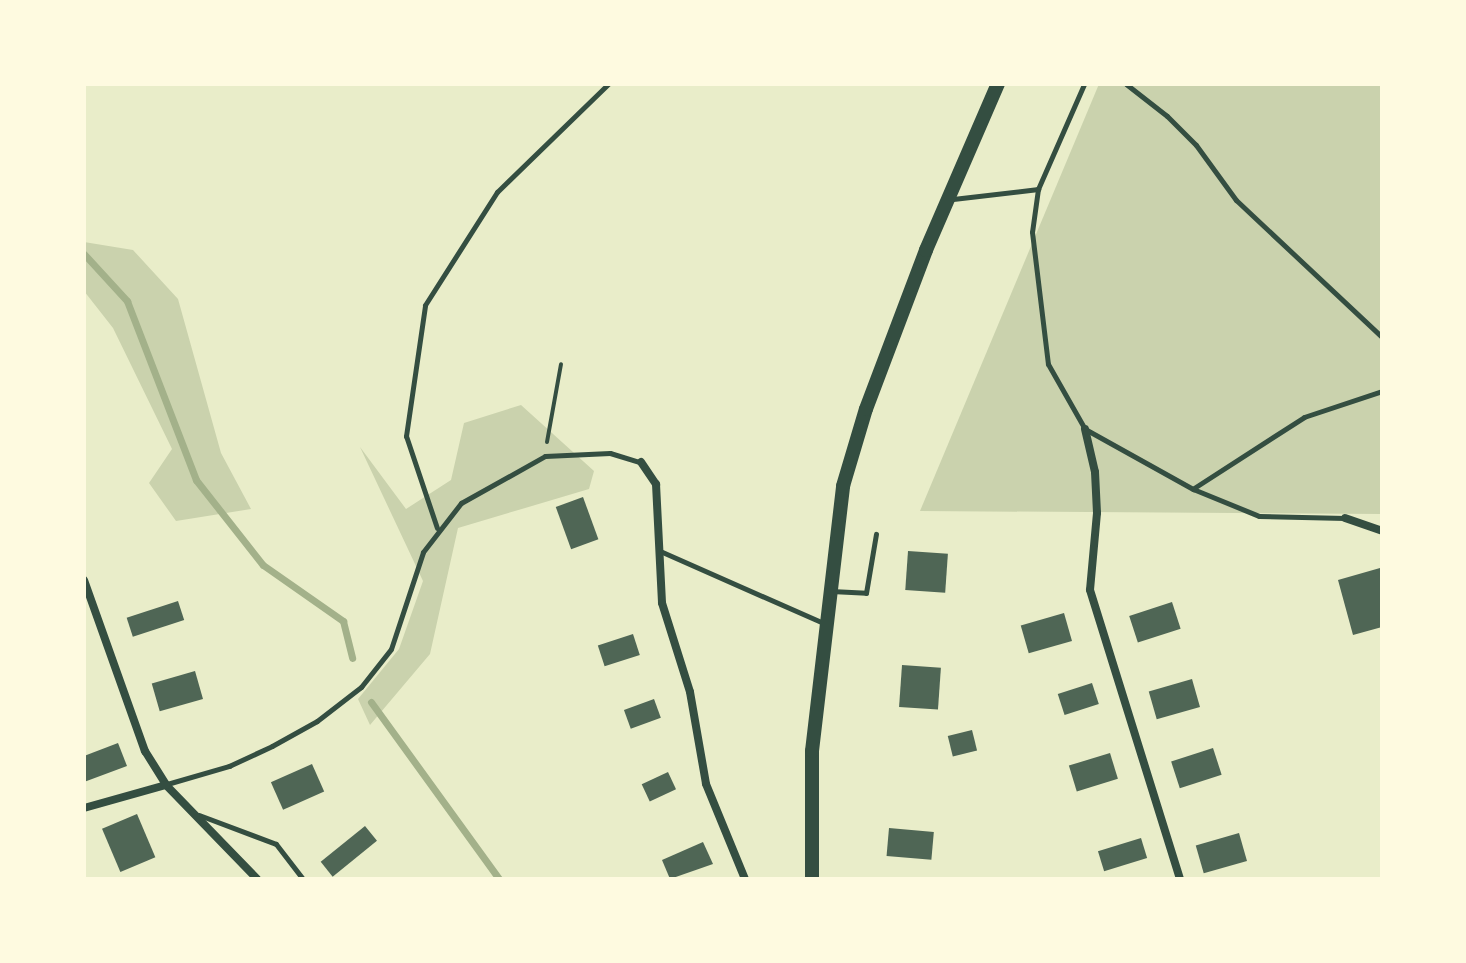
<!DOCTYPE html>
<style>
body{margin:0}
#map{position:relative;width:1466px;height:963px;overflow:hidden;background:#e9edc9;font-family:"DM Sans",sans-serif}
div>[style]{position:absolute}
.green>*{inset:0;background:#cad2ad}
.stream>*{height:7px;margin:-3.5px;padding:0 3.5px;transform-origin:3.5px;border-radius:3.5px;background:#a3b18a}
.building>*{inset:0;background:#4f6655;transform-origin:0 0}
.path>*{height:4px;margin:-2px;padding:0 2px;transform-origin:2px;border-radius:2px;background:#344e41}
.service>*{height:5px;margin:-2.5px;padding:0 2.5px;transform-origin:2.5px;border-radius:2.5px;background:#344e41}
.minor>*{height:8px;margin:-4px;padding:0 4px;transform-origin:4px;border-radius:4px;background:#344e41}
.secondary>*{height:14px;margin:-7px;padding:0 7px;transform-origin:7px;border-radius:7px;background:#344e41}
span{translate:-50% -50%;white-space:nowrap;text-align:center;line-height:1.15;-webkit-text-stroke:6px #fefae0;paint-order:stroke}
.frame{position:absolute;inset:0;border:86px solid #fefae0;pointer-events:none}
</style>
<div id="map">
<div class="green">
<div style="clip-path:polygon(1099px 84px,1382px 84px,1382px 514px,920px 511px)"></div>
<div style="clip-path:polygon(84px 242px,133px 250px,178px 299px,221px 453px,251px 509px,176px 521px,149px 483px,172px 449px,113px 328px,84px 291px)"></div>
<div style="clip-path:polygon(521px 405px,594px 471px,589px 489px,458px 528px,430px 654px,370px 725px,358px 699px,399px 649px,423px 581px,360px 447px,406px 509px,451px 480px,464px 423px)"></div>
</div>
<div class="stream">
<div style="left:84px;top:254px;width:64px;rotate:47.5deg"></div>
<div style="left:127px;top:301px;width:192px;rotate:68.9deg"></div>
<div style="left:196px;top:480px;width:108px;rotate:51.8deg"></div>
<div style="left:263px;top:565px;width:98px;rotate:35deg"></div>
<div style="left:343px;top:621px;width:38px;rotate:76deg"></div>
<div style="left:371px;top:702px;width:218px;rotate:54.1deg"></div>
</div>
<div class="building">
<div style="left:583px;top:497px;width:45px;height:29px;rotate:70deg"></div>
<div style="left:908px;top:551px;width:40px;height:39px;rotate:4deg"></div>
<div style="clip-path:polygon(1380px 568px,1382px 627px,1353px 635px,1338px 580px)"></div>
<div style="left:178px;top:601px;width:20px;height:54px;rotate:72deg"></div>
<div style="left:1172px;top:602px;width:28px;height:45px;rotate:72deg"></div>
<div style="left:1064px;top:613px;width:29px;height:45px;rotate:74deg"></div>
<div style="left:633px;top:634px;width:22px;height:37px;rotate:72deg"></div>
<div style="left:902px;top:665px;width:39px;height:42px;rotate:4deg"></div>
<div style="left:195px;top:671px;width:29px;height:45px;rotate:74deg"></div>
<div style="left:1192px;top:679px;width:29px;height:45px;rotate:74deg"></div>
<div style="left:1092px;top:683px;width:22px;height:36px;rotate:72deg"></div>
<div style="left:654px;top:699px;width:20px;height:32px;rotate:70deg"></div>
<div style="left:972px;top:730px;width:21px;height:25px;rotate:76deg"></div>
<div style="clip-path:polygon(118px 743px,127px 766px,84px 782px,84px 756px)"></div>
<div style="left:1213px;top:748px;width:28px;height:44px;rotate:72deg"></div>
<div style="left:1110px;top:753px;width:27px;height:43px;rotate:73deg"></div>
<div style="left:312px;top:764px;width:30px;height:45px;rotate:66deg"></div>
<div style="left:668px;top:772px;width:19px;height:29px;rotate:65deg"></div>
<div style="left:137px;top:814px;width:47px;height:38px;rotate:67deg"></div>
<div style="left:365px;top:826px;width:19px;height:57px;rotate:51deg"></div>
<div style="left:889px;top:828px;width:45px;height:28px;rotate:5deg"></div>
<div style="left:1239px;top:833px;width:29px;height:45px;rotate:74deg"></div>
<div style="left:1141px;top:838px;width:21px;height:45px;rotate:73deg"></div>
<div style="clip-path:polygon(703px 842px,713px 864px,670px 879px,662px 860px)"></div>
</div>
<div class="path">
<div style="left:547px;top:442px;width:79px;rotate:-79.8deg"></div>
</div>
<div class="service">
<div style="left:1126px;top:84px;width:52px;rotate:38deg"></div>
<div style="left:1167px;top:116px;width:41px;rotate:45deg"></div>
<div style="left:1196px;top:145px;width:68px;rotate:54deg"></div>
<div style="left:1236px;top:200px;width:200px;rotate:43.2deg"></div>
<div style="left:1038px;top:189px;width:43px;rotate:97.9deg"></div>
<div style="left:1032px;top:232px;width:133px;rotate:83.1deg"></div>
<div style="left:1048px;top:364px;width:75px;rotate:60.4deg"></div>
<div style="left:1085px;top:429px;width:124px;rotate:29.1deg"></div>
<div style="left:1193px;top:489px;width:71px;rotate:22.2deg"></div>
<div style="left:1259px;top:516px;width:86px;rotate:1.3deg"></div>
<div style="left:953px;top:199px;width:86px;rotate:-6.7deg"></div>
<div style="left:1038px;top:189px;width:115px;rotate:-66.3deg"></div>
<div style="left:1194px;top:488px;width:131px;rotate:-32.8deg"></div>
<div style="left:1304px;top:417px;width:82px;rotate:-18.4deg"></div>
<div style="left:437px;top:528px;width:97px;rotate:-108.6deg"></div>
<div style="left:406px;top:436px;width:132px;rotate:-81.7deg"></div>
<div style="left:425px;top:305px;width:134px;rotate:-57.5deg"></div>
<div style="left:497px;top:192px;width:155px;rotate:-44.2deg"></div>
<div style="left:660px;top:551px;width:178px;rotate:23.8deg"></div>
<div style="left:831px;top:591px;width:35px;rotate:3deg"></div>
<div style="left:866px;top:593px;width:60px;rotate:-80.4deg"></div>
<div style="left:167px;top:784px;width:65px;rotate:-16.2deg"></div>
<div style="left:229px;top:766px;width:47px;rotate:-24.9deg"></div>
<div style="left:272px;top:746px;width:51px;rotate:-29.1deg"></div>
<div style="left:317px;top:721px;width:56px;rotate:-37.7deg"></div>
<div style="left:361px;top:687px;width:48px;rotate:-51.7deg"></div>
<div style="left:391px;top:649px;width:102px;rotate:-71.7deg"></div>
<div style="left:423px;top:552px;width:62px;rotate:-52.2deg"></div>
<div style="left:461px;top:503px;width:96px;rotate:-29.2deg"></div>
<div style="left:545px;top:456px;width:65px;rotate:-2.6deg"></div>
<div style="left:610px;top:453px;width:31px;rotate:17deg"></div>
<div style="left:199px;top:815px;width:82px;rotate:20.6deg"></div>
<div style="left:276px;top:844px;width:44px;rotate:52.4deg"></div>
</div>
<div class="minor">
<div style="left:1085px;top:429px;width:44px;rotate:76.9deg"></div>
<div style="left:1095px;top:472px;width:41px;rotate:87.2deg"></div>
<div style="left:1097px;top:513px;width:77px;rotate:95.2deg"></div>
<div style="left:1090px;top:590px;width:303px;rotate:72.7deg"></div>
<div style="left:641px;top:462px;width:27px;rotate:56deg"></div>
<div style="left:656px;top:484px;width:119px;rotate:87.1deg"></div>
<div style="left:662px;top:603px;width:93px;rotate:72.5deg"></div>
<div style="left:690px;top:692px;width:93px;rotate:80.1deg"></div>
<div style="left:706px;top:784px;width:103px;rotate:67.7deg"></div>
<div style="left:1345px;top:518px;width:39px;rotate:19deg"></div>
<div style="left:84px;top:580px;width:182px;rotate:70.4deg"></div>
<div style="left:145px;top:751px;width:40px;rotate:58deg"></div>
<div style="left:166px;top:785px;width:131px;rotate:45.9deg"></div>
<div style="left:84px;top:808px;width:85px;rotate:-15.7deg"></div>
</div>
<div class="secondary">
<div style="left:812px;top:879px;width:128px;rotate:-90deg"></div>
<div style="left:812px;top:751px;width:267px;rotate:-83.3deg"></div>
<div style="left:843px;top:486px;width:80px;rotate:-73.4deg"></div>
<div style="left:866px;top:409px;width:170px;rotate:-69.3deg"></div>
<div style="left:926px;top:250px;width:181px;rotate:-66.6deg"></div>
</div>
<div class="frame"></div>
</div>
